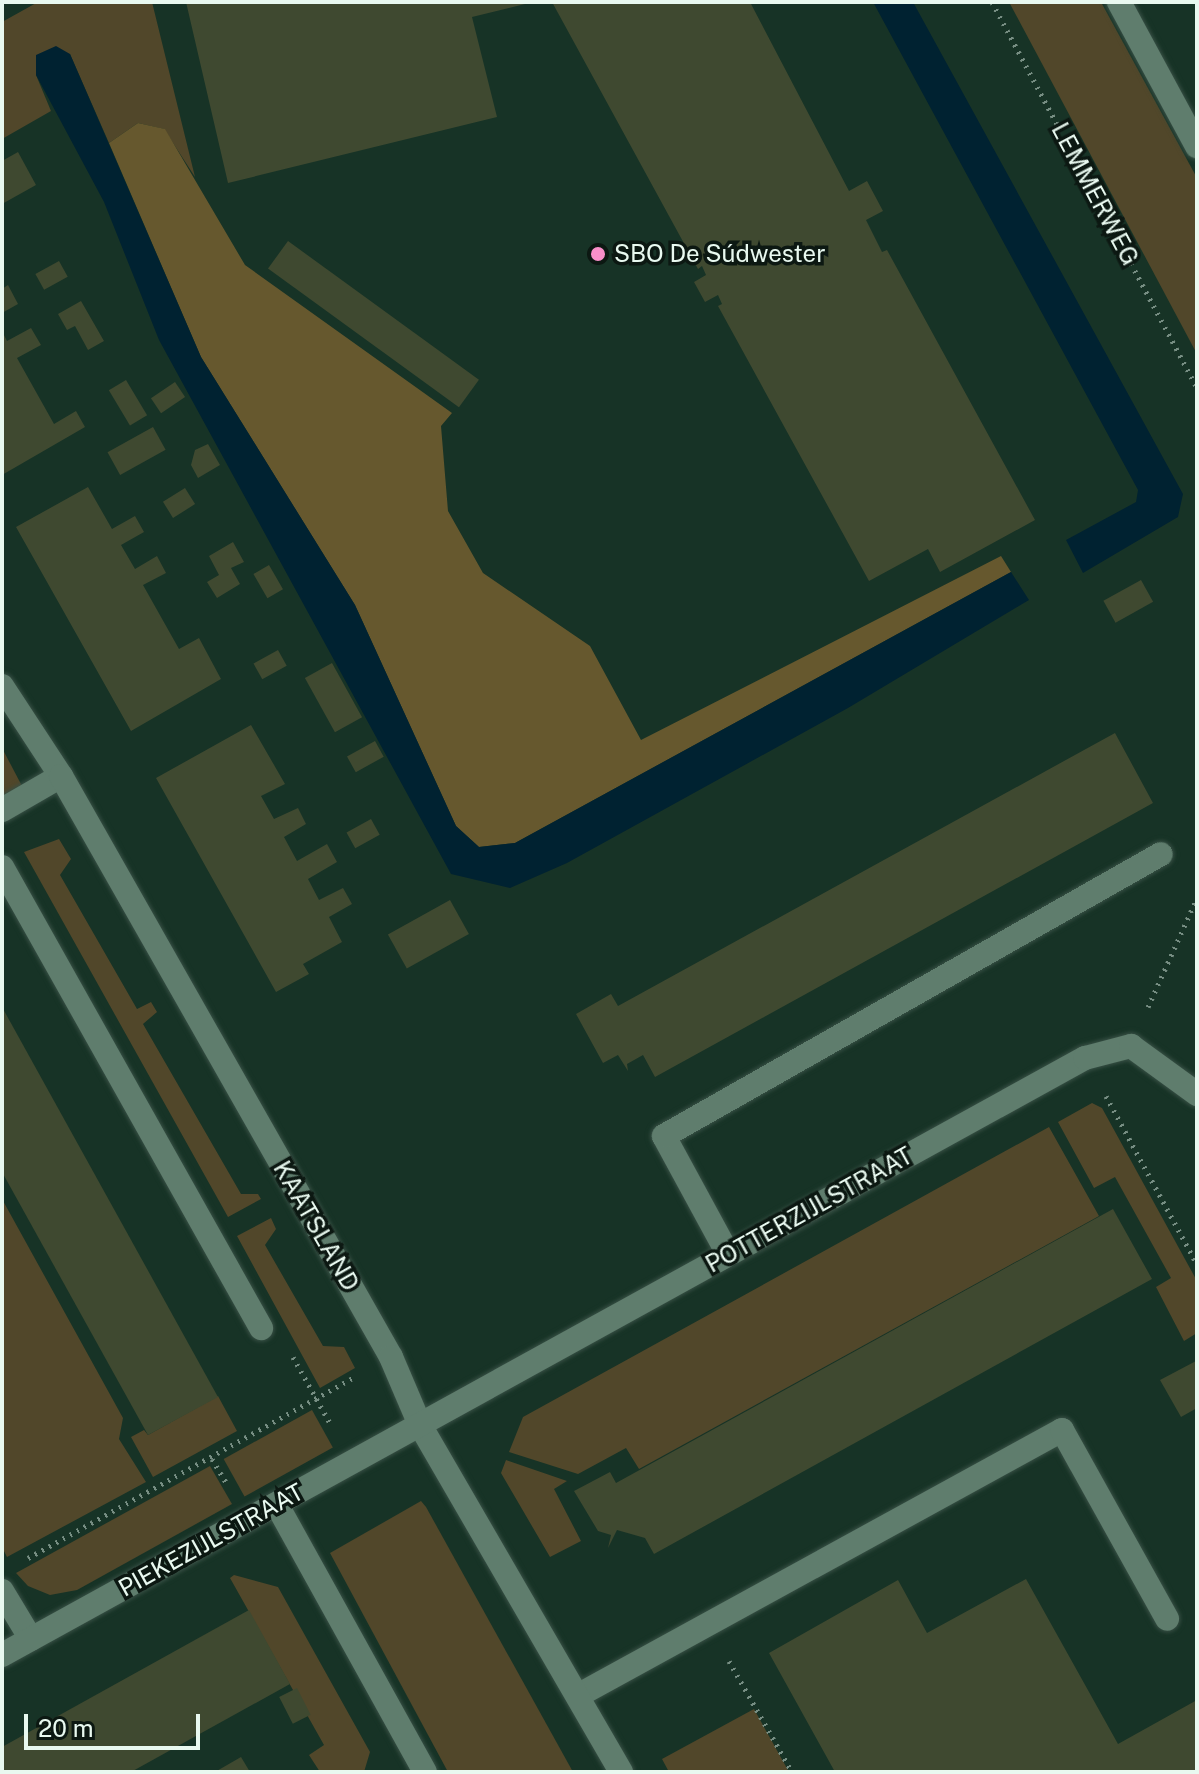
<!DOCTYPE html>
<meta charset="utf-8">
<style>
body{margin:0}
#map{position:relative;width:1199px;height:1774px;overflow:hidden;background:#173326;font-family:"Public Sans",sans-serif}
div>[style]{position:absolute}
.green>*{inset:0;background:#51472a;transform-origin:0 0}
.forest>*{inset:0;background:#66582e}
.water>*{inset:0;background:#002231}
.building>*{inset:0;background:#3f4930;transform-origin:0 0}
.path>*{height:5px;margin-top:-2.5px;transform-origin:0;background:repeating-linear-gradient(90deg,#778e83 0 2px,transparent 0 8px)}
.roads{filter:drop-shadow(0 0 2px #385045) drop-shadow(0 0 2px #385045)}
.lane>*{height:24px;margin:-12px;padding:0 12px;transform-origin:12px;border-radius:12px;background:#5f7d6d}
.street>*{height:24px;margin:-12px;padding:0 12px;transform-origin:12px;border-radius:12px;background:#5f7d6d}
.secondary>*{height:24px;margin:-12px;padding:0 12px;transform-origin:12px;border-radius:12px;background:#5f7d6d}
.dots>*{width:22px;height:22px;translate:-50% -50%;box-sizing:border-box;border:4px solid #0c1812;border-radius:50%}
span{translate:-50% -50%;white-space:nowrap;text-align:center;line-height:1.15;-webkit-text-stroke:7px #0c1812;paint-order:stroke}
.street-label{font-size:24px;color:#e9f9f0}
.poi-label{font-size:24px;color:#e9f9f0}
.left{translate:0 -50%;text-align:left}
.frame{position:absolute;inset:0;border:4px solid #e9f9f0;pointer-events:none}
.scale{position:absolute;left:24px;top:1714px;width:176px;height:36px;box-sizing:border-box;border:4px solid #e9f9f0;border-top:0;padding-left:10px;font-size:24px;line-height:28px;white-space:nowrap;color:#e9f9f0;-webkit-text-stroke:6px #0c1812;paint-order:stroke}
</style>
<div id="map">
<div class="green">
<div style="clip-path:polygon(38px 2px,152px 2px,195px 177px,164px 129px,138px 123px,109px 143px,70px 54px,36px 75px,51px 111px,2px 139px,2px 22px)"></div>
<div style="clip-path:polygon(1009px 2px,1101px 2px,1197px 178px,1197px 354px)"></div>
<div style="clip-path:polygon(2px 748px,22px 786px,2px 797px)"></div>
<div style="clip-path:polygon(59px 839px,71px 859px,60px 875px,137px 1009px,151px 1002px,157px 1012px,143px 1024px,241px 1194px,258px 1194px,261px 1199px,228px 1217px,24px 852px)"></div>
<div style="clip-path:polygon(1092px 1103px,1102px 1108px,1197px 1281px,1197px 1333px,1184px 1341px,1156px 1287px,1171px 1278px,1115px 1177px,1094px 1188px,1058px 1122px)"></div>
<div style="clip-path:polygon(1049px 1127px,1099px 1216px,639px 1469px,626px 1448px,578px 1474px,509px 1452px,523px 1417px)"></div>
<div style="clip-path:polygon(2px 1199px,123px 1418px,119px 1439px,146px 1482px,7px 1557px,2px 1547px)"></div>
<div style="clip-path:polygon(271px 1218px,276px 1229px,265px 1245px,323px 1346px,344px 1347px,355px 1368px,320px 1388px,237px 1236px)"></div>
<div style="clip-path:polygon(218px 1396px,237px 1431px,153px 1477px,131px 1437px,144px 1430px,148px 1435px)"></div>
<div style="left:312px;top:1410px;width:43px;height:101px;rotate:61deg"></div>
<div style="clip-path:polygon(506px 1460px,567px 1481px,554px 1489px,581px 1541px,550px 1557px,501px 1473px)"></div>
<div style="clip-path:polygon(210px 1466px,232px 1504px,77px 1590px,50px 1595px,28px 1586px,16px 1573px)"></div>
<div style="clip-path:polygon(421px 1501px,426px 1507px,573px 1772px,448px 1772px,330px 1553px)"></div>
<div style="clip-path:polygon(234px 1575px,278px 1587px,370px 1752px,364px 1772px,320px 1772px,309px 1755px,324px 1745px,230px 1578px)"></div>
<div style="clip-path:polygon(754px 1709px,789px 1772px,669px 1772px,662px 1759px)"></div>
</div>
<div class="forest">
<div style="clip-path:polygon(138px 123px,165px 129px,245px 265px,452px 413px,441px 426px,448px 511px,483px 573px,590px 646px,641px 740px,1001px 556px,1011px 572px,515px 843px,479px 847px,456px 826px,355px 605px,201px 357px,109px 143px)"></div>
</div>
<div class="water">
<div style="clip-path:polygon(873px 2px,913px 2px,1183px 494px,1178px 517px,1083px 573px,1066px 540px,1136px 502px,1138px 490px)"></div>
<div style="clip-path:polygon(56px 46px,70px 54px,201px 357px,355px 605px,456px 826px,479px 847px,515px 843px,1011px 572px,1029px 600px,848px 708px,567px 863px,510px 888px,451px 874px,159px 340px,104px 202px,36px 75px,36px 55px)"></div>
</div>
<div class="building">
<div style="clip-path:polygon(186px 2px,529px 2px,529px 3px,472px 17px,497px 117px,228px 183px)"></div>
<div style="clip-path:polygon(552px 2px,750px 2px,849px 191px,867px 181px,883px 211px,866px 220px,882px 252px,887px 250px,1035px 520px,940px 572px,928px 549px,869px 581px,718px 306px,722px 304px,718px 295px,705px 302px,694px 282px,706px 275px,702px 266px,698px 269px)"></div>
<div style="clip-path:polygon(18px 152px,36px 185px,2px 204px,2px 161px)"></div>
<div style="left:288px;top:241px;width:236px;height:34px;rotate:36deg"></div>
<div style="left:59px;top:261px;width:18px;height:27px;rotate:61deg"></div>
<div style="clip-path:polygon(8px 285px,18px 304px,2px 313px,2px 289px)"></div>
<div style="clip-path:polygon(81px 301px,104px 341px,88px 350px,75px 326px,67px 330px,58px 314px)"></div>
<div style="clip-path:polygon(31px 328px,41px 345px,17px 358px,54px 424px,76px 411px,85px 427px,2px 475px,2px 331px,7px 341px)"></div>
<div style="left:126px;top:380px;width:41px;height:20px;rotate:59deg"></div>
<div style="left:175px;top:382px;width:18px;height:29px;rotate:56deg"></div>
<div style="left:153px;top:427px;width:26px;height:52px;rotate:61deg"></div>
<div style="clip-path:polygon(208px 444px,220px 465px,198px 478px,191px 465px,195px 450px)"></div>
<div style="clip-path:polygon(88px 487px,112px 529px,135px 516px,144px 532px,121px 545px,135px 569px,157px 556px,166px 573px,143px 585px,179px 649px,199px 638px,221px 679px,131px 731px,16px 527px)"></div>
<div style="left:185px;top:488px;width:19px;height:26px;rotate:58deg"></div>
<div style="clip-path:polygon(233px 542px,244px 562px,231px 568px,240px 584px,217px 598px,207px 582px,219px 575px,209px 556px)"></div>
<div style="left:269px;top:565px;width:28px;height:18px;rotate:60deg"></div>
<div style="left:1141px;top:580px;width:25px;height:43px;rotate:61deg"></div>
<div style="left:278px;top:650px;width:18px;height:28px;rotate:61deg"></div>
<div style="left:332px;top:663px;width:62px;height:31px;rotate:61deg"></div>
<div style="clip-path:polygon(251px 725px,285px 784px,261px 796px,274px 819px,298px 808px,306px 824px,284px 837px,297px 861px,327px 844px,337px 862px,308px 879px,319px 900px,343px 888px,352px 904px,329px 917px,342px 942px,303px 964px,309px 974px,276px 992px,156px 778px)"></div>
<div style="clip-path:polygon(1115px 733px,1153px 803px,655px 1077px,643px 1055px,627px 1064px,628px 1071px,618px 1055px,603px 1063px,576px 1014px,611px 994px,618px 1006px)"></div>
<div style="left:375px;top:741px;width:18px;height:32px;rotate:61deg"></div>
<div style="left:371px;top:819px;width:18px;height:28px;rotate:61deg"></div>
<div style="left:450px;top:900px;width:39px;height:71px;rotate:61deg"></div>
<div style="clip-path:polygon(2px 1007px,218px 1397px,148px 1435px,2px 1172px)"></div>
<div style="clip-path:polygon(1113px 1209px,1152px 1279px,654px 1554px,645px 1538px,617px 1530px,608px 1548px,611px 1535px,598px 1531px,574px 1491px,610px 1472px,616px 1483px)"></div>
<div style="clip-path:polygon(1196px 1361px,1197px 1408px,1181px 1417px,1160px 1380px)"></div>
<div style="clip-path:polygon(1026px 1579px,1118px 1744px,1197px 1700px,1197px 1772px,835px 1772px,769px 1653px,898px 1580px,927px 1633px)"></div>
<div style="clip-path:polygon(249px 1610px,290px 1684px,131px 1772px,2px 1772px,2px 1747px)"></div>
<div style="left:297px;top:1688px;width:30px;height:20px;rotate:63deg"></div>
<div style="clip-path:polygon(241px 1757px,250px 1772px,215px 1772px)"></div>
</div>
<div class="path">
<div style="left:992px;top:2px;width:436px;rotate:62deg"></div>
<div style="left:1148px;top:1007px;width:120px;rotate:-65.8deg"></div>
<div style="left:1106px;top:1096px;width:191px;rotate:61.6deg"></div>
<div style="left:293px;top:1357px;width:78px;rotate:60.8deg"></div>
<div style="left:212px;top:1459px;width:27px;rotate:59deg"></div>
<div style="left:28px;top:1558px;width:374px;rotate:-29deg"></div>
<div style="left:729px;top:1661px;width:128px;rotate:60.4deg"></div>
</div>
<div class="roads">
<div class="lane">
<div style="left:2px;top:810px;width:68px;rotate:-30deg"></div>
<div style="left:2px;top:867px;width:529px;rotate:60.67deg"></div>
<div style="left:728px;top:1254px;width:134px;rotate:-118.5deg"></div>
<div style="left:664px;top:1136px;width:571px;rotate:-29.57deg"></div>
<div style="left:579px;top:1695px;width:551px;rotate:-28.75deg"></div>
<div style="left:1062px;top:1430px;width:216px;rotate:60.9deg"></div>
</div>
<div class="street">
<div style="left:2px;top:686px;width:108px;rotate:56.8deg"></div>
<div style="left:61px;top:776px;width:668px;rotate:60.4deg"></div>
<div style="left:391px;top:1357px;width:74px;rotate:66.9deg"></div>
<div style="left:420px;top:1425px;width:401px;rotate:59.9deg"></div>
<div style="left:277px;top:1505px;width:305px;rotate:61deg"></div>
<div style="left:2px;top:1591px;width:56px;rotate:58.9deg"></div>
<div style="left:2px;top:1655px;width:1237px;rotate:-28.87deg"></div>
<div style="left:1085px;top:1058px;width:48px;rotate:-14.6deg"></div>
<div style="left:1131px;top:1046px;width:82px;rotate:36deg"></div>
</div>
<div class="secondary">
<div style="left:1119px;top:2px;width:164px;rotate:61.6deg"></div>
</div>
</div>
<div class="dots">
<div style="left:598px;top:254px;background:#f98fc9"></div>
</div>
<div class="street-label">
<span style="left:1095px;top:194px;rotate:62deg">LEMMERWEG</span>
<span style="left:809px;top:1210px;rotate:-29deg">POTTERZIJLSTRAAT</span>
<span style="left:316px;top:1226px;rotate:60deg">KAATSLAND</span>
<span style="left:211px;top:1540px;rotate:-29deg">PIEKEZIJLSTRAAT</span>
</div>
<div class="poi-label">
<span class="left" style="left:614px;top:254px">SBO De Súdwester</span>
</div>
<div class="frame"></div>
<div class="scale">20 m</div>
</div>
